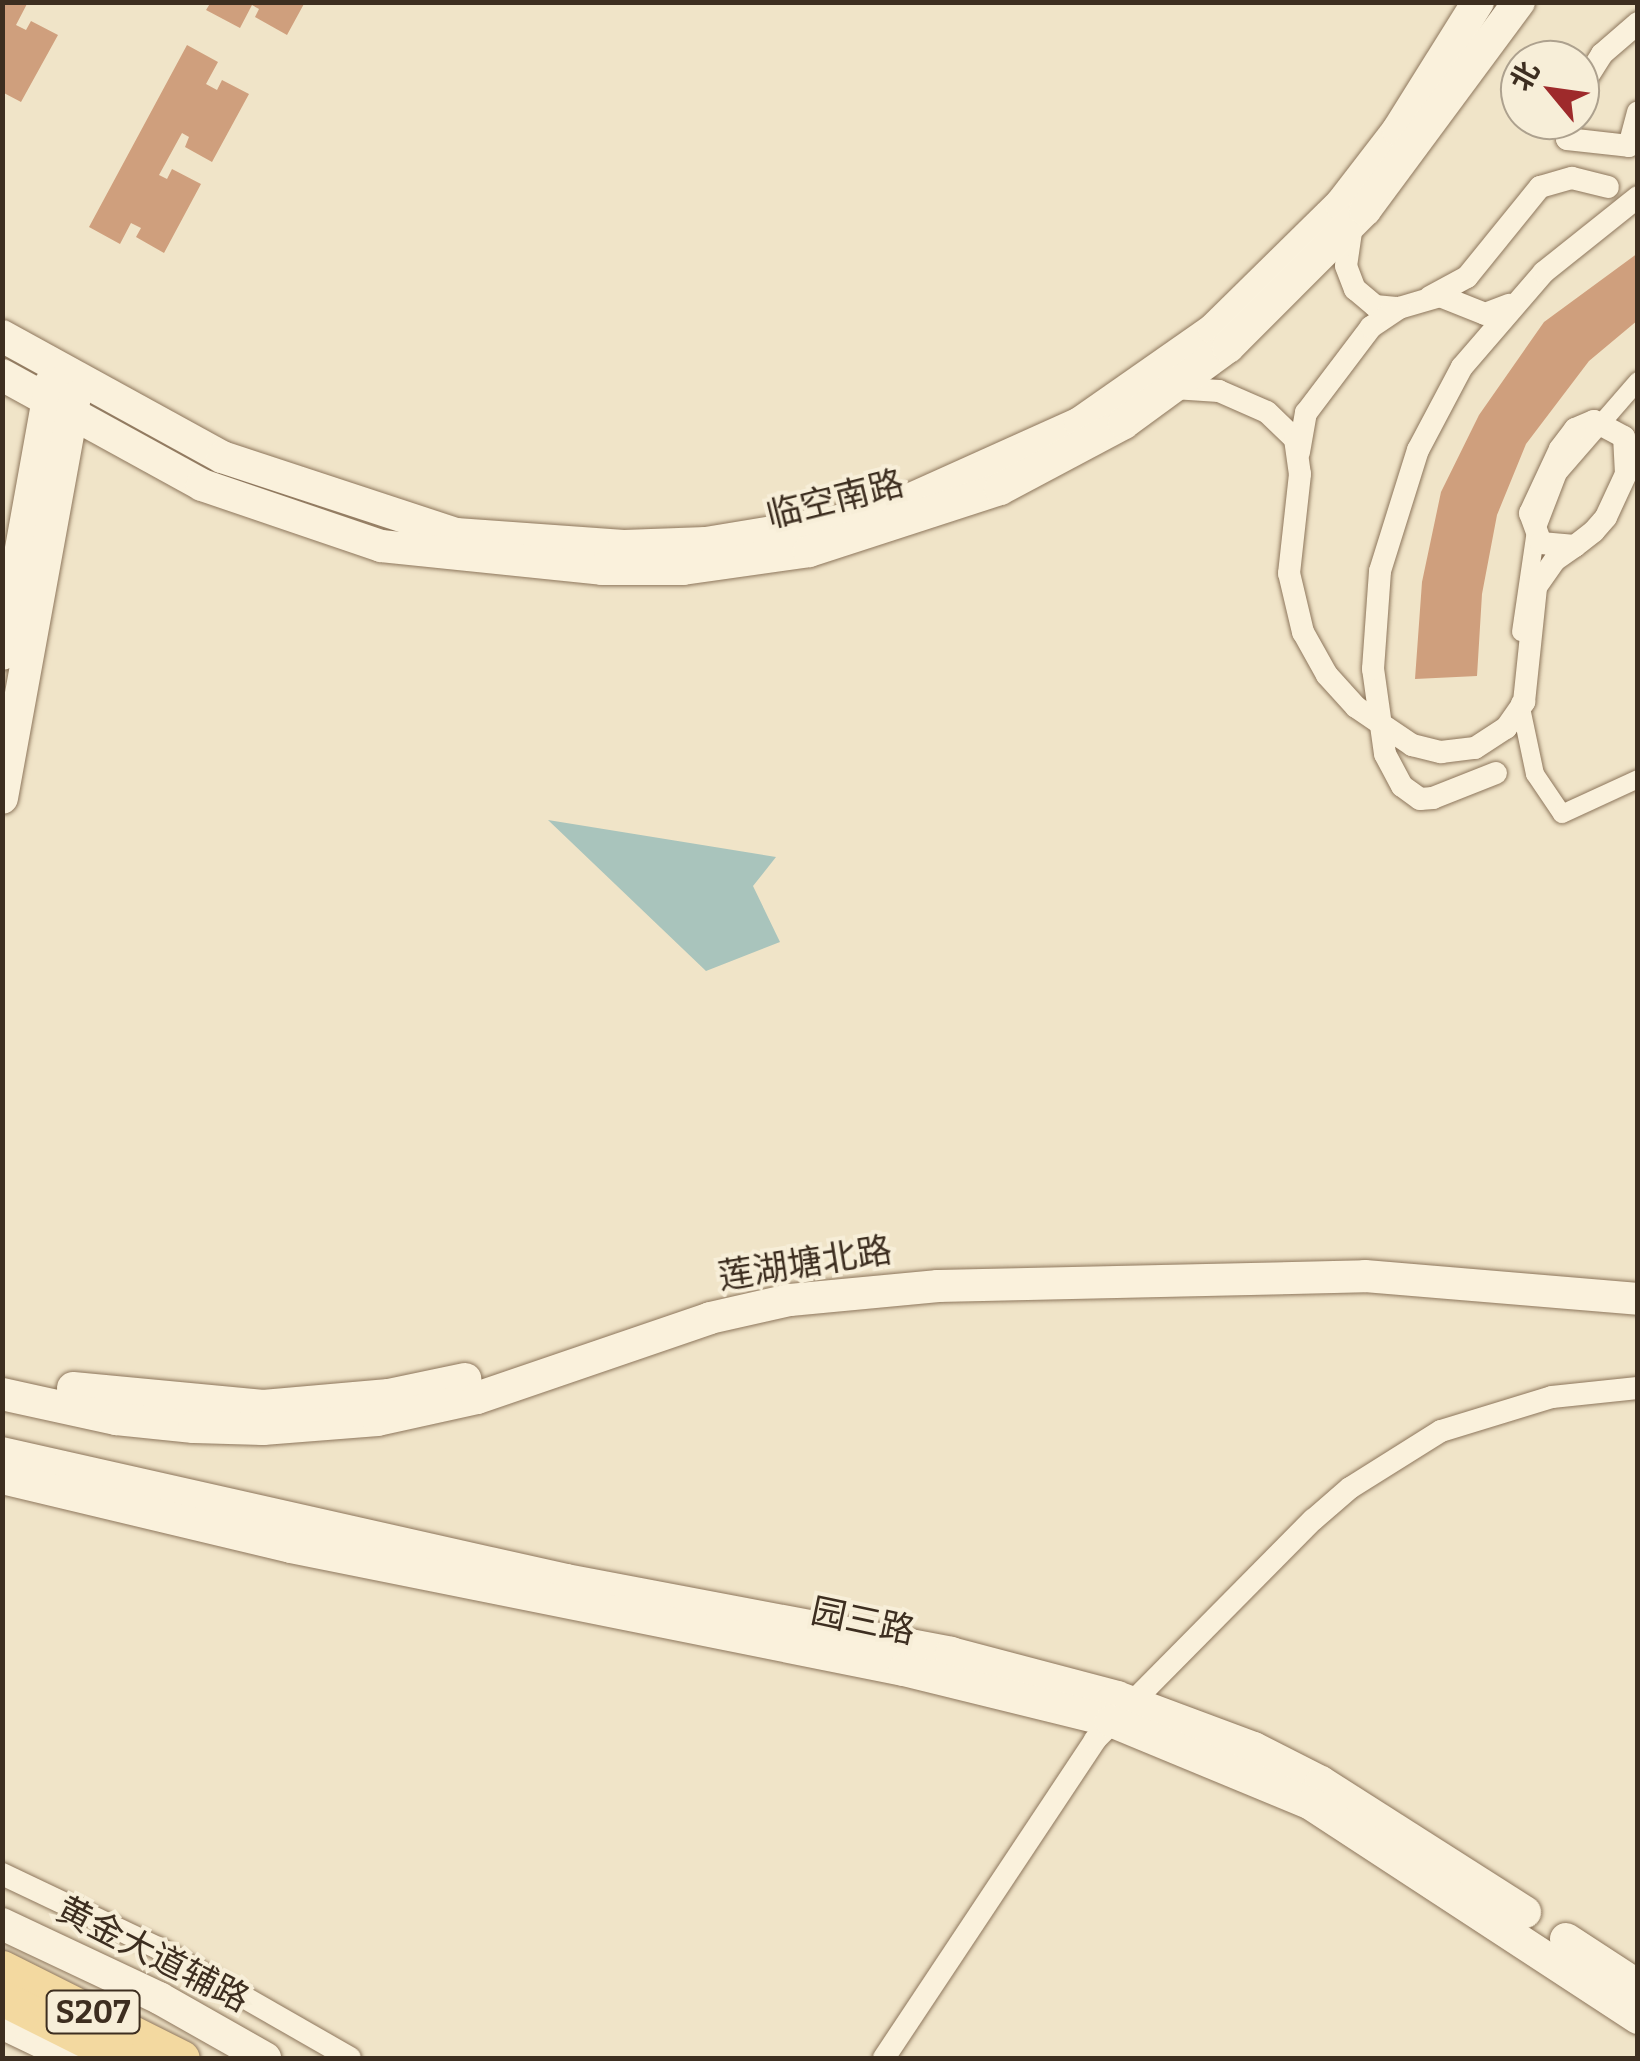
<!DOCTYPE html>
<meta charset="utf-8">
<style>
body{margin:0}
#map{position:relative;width:1640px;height:2061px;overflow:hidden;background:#f0e4c8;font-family:Bitter,"Noto Sans SC",serif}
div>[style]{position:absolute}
.water>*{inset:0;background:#a9c4bc}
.building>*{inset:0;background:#cf9f7d}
.roads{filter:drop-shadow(0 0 2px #8d765c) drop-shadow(0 0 2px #8d765c)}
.pedestrian>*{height:18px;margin:-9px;padding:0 9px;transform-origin:9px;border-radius:9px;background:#faf1dc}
.minor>*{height:22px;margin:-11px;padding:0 11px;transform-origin:11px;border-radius:11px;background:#faf1dc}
.secondary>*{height:32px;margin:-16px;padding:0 16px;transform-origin:16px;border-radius:16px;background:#faf1dc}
.primary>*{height:35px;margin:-17.5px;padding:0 17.5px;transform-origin:17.5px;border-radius:17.5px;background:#f3d9a0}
span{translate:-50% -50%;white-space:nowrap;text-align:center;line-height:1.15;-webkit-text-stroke:8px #f7eed8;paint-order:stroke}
.shield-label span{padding:2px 8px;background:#f7eed8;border:2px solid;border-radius:8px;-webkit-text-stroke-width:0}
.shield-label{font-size:32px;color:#3d2e20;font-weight:700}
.street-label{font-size:35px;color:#3d2e20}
.frame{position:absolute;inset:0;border:5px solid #3d2e20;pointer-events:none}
.north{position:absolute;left:1500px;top:40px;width:100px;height:100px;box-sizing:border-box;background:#f7eed8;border:2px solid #ada18e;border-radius:50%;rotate:299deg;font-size:28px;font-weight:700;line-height:40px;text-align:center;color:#3d2e20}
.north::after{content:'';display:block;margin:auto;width:35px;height:45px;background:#9e2a2b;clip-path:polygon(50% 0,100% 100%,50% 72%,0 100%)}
</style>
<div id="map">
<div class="water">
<div style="clip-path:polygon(548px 820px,776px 857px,753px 886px,780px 942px,706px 971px)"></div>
</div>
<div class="building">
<div style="clip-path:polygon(2px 2px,28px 2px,16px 25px,26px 30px,31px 21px,58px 35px,21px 102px,2px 92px)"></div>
<div style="clip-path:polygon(211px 2px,305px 2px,287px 35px,255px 17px,259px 9px,252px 5px,240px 28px,206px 10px)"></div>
<div style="clip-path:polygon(187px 45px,218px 62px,206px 84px,217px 90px,222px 80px,249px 94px,212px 162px,185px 147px,189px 137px,182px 133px,159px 175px,167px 179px,172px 169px,201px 184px,164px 253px,136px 237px,141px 228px,131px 223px,120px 244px,89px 227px)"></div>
<div style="clip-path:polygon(1638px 253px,1638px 320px,1589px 361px,1526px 444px,1497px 515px,1482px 594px,1477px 676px,1415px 679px,1422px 582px,1441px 492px,1479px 415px,1544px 322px)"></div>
</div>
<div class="roads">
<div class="pedestrian">
<div style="left:1521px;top:632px;width:103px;rotate:-81.6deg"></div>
<div style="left:1536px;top:530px;width:61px;rotate:-68.9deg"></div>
<div style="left:1558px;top:473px;width:122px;rotate:-49deg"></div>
<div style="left:1520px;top:703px;width:73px;rotate:78.1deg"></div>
<div style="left:1535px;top:774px;width:48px;rotate:56deg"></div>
<div style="left:1562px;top:814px;width:84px;rotate:-24.7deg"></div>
</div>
<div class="minor">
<div style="left:1580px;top:89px;width:41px;rotate:-57.8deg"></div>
<div style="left:1602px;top:54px;width:48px;rotate:-40.7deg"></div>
<div style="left:1570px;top:120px;width:19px;rotate:99deg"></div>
<div style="left:1567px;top:139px;width:62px;rotate:6.4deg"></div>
<div style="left:1629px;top:146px;width:35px;rotate:-75deg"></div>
<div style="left:1352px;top:225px;width:41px;rotate:98.3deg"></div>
<div style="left:1346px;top:266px;width:25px;rotate:69deg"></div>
<div style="left:1355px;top:289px;width:26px;rotate:40deg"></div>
<div style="left:1375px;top:306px;width:24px;rotate:5deg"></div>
<div style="left:1399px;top:308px;width:43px;rotate:-16.3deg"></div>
<div style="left:1440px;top:296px;width:48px;rotate:21.8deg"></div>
<div style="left:1485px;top:314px;width:26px;rotate:-21deg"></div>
<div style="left:1430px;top:297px;width:42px;rotate:-28.4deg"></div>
<div style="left:1467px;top:277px;width:116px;rotate:-51deg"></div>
<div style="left:1540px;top:187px;width:33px;rotate:-16deg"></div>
<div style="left:1572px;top:178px;width:37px;rotate:14deg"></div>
<div style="left:1174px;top:388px;width:45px;rotate:3.8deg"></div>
<div style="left:1219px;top:391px;width:52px;rotate:23.6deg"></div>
<div style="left:1267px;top:412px;width:39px;rotate:44deg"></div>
<div style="left:1295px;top:439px;width:35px;rotate:82deg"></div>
<div style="left:1300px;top:474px;width:100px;rotate:96.3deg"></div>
<div style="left:1289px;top:573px;width:61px;rotate:76.7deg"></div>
<div style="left:1303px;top:632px;width:49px;rotate:60.8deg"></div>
<div style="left:1327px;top:675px;width:43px;rotate:47.8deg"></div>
<div style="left:1356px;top:707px;width:68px;rotate:34.2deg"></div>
<div style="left:1412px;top:745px;width:30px;rotate:14deg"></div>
<div style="left:1441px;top:752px;width:34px;rotate:-7deg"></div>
<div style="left:1475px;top:748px;width:37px;rotate:-33deg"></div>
<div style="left:1506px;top:728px;width:32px;rotate:-55deg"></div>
<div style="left:1524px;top:702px;width:116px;rotate:-84deg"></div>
<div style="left:1536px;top:587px;width:33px;rotate:-55deg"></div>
<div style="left:1555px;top:560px;width:24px;rotate:-35deg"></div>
<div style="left:1575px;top:546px;width:24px;rotate:-38deg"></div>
<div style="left:1594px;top:531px;width:18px;rotate:-49deg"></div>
<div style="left:1606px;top:517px;width:47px;rotate:-65.1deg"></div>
<div style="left:1626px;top:474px;width:37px;rotate:-93deg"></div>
<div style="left:1624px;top:437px;width:34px;rotate:-152deg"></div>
<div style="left:1594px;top:421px;width:21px;rotate:157deg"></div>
<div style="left:1575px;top:429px;width:25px;rotate:127deg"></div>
<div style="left:1560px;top:449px;width:71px;rotate:115.1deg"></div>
<div style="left:1530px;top:513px;width:32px;rotate:70deg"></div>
<div style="left:1541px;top:543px;width:34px;rotate:5deg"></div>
<div style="left:1299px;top:452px;width:40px;rotate:-80deg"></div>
<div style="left:1306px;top:413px;width:108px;rotate:-52.9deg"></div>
<div style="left:1371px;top:327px;width:34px;rotate:-34deg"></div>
<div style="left:1496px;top:773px;width:68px;rotate:158.4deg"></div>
<div style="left:1433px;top:798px;width:13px;rotate:176deg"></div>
<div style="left:1420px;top:799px;width:22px;rotate:-144deg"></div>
<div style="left:1402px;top:786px;width:36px;rotate:-118deg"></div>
<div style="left:1385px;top:754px;width:86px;rotate:-98deg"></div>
<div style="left:1373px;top:669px;width:98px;rotate:-85.9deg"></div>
<div style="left:1380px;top:571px;width:127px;rotate:-72.6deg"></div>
<div style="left:1418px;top:450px;width:94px;rotate:-62.1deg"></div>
<div style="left:1462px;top:367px;width:125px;rotate:-49.2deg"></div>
<div style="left:1544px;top:272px;width:120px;rotate:-38.6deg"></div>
<div style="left:2px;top:1874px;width:173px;rotate:25.4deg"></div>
<div style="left:158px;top:1948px;width:221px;rotate:29.8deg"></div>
<div style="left:884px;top:2058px;width:382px;rotate:-56.4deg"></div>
<div style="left:1095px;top:1740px;width:310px;rotate:-45.3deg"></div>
<div style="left:1313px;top:1520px;width:49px;rotate:-40.9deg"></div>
<div style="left:1350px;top:1488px;width:107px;rotate:-32.1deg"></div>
<div style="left:1441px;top:1431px;width:116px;rotate:-17deg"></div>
<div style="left:1552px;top:1397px;width:86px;rotate:-6deg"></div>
</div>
<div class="secondary">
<div style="left:2px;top:336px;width:251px;rotate:28.8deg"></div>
<div style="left:222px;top:457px;width:246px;rotate:18.2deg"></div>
<div style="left:456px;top:534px;width:168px;rotate:4.1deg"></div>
<div style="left:624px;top:546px;width:82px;rotate:-2.1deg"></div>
<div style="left:706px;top:543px;width:135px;rotate:-9.4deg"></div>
<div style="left:839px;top:521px;width:75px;rotate:-17deg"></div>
<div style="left:911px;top:499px;width:185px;rotate:-24.2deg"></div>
<div style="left:1080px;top:423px;width:164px;rotate:-35deg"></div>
<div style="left:1214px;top:329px;width:178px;rotate:-44.5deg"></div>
<div style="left:1341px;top:204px;width:93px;rotate:-52.4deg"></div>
<div style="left:1398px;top:130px;width:151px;rotate:-58deg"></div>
<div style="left:2px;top:375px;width:228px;rotate:28.8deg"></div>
<div style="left:202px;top:485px;width:189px;rotate:18.8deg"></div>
<div style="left:381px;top:546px;width:222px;rotate:5.9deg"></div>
<div style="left:602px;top:569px;width:81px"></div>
<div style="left:683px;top:569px;width:127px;rotate:-8.1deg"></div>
<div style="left:809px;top:551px;width:201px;rotate:-18deg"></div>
<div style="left:1000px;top:489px;width:140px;rotate:-28deg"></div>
<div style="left:1124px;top:423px;width:129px;rotate:-36.2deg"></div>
<div style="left:1228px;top:347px;width:194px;rotate:-45deg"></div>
<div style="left:1365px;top:210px;width:259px;rotate:-53.5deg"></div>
<div style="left:2px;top:654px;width:275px;rotate:-79.8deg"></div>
<div style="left:2px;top:798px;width:407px;rotate:-79.7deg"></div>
<div style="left:73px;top:1388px;width:191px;rotate:5.4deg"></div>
<div style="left:263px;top:1406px;width:126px;rotate:-5deg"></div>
<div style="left:389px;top:1395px;width:78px;rotate:-11.9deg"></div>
<div style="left:2px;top:1394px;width:117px;rotate:12.4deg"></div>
<div style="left:116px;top:1419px;width:78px;rotate:5.9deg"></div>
<div style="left:194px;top:1427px;width:69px;rotate:1.7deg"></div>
<div style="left:263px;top:1429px;width:115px;rotate:-4.5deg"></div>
<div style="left:378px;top:1420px;width:101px;rotate:-12.5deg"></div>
<div style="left:477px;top:1398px;width:246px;rotate:-18.9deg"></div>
<div style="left:710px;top:1318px;width:82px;rotate:-12.7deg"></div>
<div style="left:790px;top:1300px;width:149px;rotate:-5.4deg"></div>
<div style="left:938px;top:1286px;width:427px;rotate:-1.3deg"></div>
<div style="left:1365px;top:1276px;width:274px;rotate:4.8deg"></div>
<div style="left:2px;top:1453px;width:578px;rotate:12.69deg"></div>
<div style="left:566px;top:1580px;width:392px;rotate:10.7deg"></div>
<div style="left:951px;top:1653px;width:172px;rotate:14.8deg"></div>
<div style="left:1117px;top:1697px;width:146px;rotate:20.4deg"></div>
<div style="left:1254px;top:1748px;width:75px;rotate:26.9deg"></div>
<div style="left:1321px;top:1782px;width:242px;rotate:32.5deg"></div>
<div style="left:2px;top:1478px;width:297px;rotate:13.4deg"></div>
<div style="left:291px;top:1547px;width:625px;rotate:11.35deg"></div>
<div style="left:904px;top:1670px;width:213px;rotate:13.8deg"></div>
<div style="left:1111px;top:1721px;width:217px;rotate:22.5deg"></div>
<div style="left:1311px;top:1804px;width:391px;rotate:33.2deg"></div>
<div style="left:2px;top:1924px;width:174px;rotate:25.2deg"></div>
<div style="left:159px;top:1998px;width:122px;rotate:29.5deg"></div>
<div style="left:1566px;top:1939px;width:86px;rotate:33.1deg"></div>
<div style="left:2px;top:2023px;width:81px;rotate:25.6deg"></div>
</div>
<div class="primary">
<div style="left:2px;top:1968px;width:201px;rotate:26.6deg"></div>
<div style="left:2px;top:1998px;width:134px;rotate:26.6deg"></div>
</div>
</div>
<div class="shield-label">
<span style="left:93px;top:2012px">S207</span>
</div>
<div class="street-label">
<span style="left:835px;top:499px;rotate:-14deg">临空南路</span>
<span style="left:805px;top:1263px;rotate:-9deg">莲湖塘北路</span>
<span style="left:863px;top:1621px;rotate:12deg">园三路</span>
<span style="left:153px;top:1954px;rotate:27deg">黄金大道辅路</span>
</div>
<div class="frame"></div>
<div class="north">北</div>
</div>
